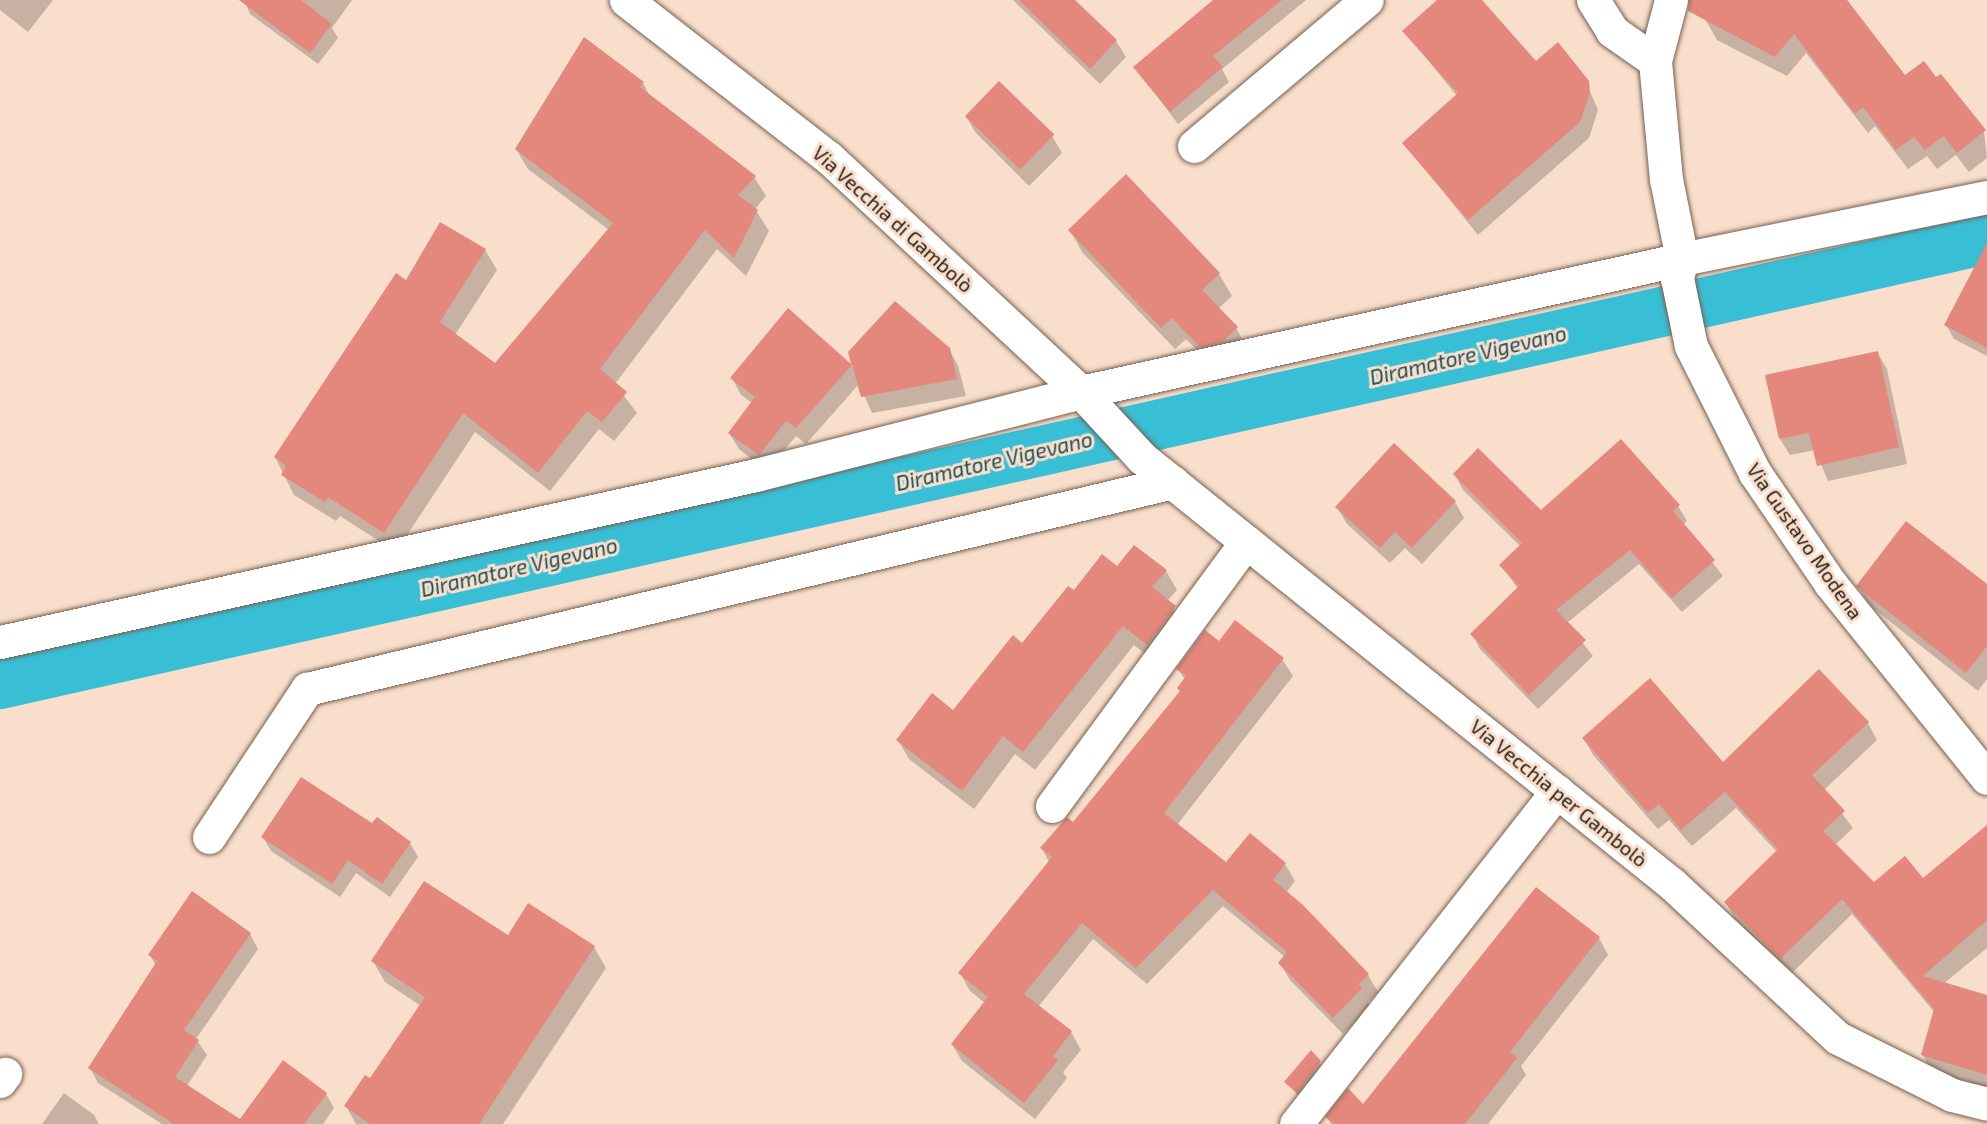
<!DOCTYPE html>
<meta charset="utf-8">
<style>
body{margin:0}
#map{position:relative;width:1987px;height:1124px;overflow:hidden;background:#f8decb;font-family:"Exo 2",sans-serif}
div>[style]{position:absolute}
.shadow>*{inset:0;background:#0003}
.canal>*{height:50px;margin:-25px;padding:0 25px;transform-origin:25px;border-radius:25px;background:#38bfd6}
.building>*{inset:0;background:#e4877c;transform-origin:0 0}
.roads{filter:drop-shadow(0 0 2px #76604f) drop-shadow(0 0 2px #76604f)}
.minor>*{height:33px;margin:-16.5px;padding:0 16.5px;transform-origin:16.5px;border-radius:16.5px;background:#fff}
span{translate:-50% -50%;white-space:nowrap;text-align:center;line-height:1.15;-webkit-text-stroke:6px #f8decb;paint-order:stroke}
.street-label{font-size:20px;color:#241b14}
.water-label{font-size:21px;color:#19505a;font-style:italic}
</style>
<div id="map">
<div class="shadow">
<div style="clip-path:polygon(0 0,53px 0,28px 32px,0 10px)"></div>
<div style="clip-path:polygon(244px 0,352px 0,332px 28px,338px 38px,318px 64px,250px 14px)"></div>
<div style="clip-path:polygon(1013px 0,1073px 0,1116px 41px,1126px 57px,1100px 84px)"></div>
<div style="clip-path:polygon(1215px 0,1306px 0,1222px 69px,1229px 82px,1178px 124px,1135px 67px)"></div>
<div style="clip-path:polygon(1439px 0,1480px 0,1535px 63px,1558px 44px,1581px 71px,1598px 110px,1589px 138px,1478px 235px,1404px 143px,1457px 96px,1404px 31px)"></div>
<div style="clip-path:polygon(1715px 0,1847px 0,1905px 77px,1936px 79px,1984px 131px,1987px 158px,1969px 172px,1956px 155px,1937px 169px,1927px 156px,1908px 169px,1875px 126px,1868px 133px,1806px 53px,1787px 76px,1717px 40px,1705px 19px)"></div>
<div style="clip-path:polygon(643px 83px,651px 98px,754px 177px,766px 196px,755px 209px,769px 231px,746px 276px,717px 249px,615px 384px,637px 413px,614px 441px,599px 429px,550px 491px,475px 432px,396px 552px,340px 516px,336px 521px,294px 495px,275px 457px,406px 282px,485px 250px,497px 270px,455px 335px,496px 365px,609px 230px,528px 169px,516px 149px)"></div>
<div style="clip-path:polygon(966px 116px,1052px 136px,1062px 153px,1029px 186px,975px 132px)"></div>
<div style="clip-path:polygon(1070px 230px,1219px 274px,1232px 296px,1218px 309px,1236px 328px,1249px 351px,1214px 368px,1186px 339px,1175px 349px,1082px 252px)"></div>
<div style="clip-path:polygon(1987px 283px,1987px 356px,1954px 339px,1946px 325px)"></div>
<div style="clip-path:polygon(788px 310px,854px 368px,949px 349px,958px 366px,966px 396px,872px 413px,859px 384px,806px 444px,796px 436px,767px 471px,739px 449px,729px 433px,752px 403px,741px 395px,732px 378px)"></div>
<div style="clip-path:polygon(1877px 352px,1887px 369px,1907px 464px,1828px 481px,1815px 450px,1790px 455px,1780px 439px)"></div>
<div style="clip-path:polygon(1455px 475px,1541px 512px,1678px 506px,1687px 521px,1683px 525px,1723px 576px,1682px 612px,1639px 564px,1567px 623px,1593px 656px,1538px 709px,1480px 649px,1472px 634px,1518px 589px,1501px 565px,1520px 546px,1463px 490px)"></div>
<div style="clip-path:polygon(1455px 502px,1464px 518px,1422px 564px,1405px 548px,1390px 563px,1347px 524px,1337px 507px)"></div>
<div style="clip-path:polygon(1117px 568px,1166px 571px,1177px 590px,1167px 601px,1186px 626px,1158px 664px,1134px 645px,1035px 770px,1015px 754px,974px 809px,909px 759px,898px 740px,953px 712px,1074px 592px)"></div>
<div style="clip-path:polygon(1987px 585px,1987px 679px,1978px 691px,1869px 605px,1858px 586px)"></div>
<div style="clip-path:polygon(1219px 643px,1282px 659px,1293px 676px,1177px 825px,1227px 864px,1285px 864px,1295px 881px,1286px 893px,1368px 975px,1378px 992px,1368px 1002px,1371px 1006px,1343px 1034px,1290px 980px,1280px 963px,1285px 957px,1223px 906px,1147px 984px,1093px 939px,1038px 1007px,1071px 1032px,1081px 1050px,1063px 1072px,1067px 1078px,1035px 1119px,962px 1061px,952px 1044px,985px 1003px,970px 991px,960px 973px,1049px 862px,1042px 848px,1074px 824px,1181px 692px,1185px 680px,1178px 669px)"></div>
<div style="clip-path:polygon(1868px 723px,1877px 740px,1824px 790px,1853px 828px,1835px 845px,1874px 884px,1923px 880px,1987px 848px,1987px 948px,1943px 984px,1987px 997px,1987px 1088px,1932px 1072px,1923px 1055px,1935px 1013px,1852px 914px,1790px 975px,1735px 919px,1725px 902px,1777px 852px,1736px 808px,1692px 846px,1669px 820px,1658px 829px,1593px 755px,1584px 738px,1723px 764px)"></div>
<div style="clip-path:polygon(372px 825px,410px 843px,418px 857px,390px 897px,356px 873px,340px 897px,271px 851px,263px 837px)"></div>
<div style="clip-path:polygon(250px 934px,258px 949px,196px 1039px,207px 1055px,187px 1086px,240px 1121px,326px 1094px,334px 1108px,323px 1124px,162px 1124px,98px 1083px,90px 1068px,156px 966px,150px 955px)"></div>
<div style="clip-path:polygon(508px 937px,594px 947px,606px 968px,503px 1124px,356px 1124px,346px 1106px,370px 1080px,421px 1006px,385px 982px,373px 961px)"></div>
<div style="clip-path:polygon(1599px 938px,1608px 955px,1521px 1066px,1526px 1075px,1488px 1124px,1331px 1124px,1327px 1117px,1363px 1106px)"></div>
<div style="clip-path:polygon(1311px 1052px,1325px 1070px,1302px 1100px,1286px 1082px)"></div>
<div style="clip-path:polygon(64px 1093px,94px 1115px,99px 1124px,42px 1124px)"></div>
</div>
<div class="canal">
<div style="left:0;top:684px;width:2036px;rotate:-12.62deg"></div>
</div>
<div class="building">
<div style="clip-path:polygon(239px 0,301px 0,332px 24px,310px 53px)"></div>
<div style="clip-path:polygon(1019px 0,1075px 0,1117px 40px,1090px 69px)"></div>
<div style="clip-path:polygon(1213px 0,1282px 0,1213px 56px,1223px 67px,1170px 112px,1133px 67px)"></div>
<div style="clip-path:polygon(1437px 0,1482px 0,1536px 61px,1558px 42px,1589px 81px,1590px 93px,1580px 122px,1468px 220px,1402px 143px,1458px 93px,1402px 31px)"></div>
<div style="clip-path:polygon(1689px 0,1847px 0,1905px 75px,1924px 61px,1936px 77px,1941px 74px,1986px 130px,1957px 153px,1944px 136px,1925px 150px,1914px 137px,1896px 150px,1863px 107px,1855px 114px,1794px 34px,1775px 57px,1688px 11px)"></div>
<div style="clip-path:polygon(584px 37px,644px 82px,640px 87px,756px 176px,738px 195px,758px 210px,734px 258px,705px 230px,600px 369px,627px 392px,602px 422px,587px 411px,538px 473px,463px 413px,384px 533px,328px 497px,325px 502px,281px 475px,286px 466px,274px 457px,396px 273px,406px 280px,440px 222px,486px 249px,440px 322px,495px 363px,613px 223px,515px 149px)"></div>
<div style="left:999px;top:81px;width:77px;height:49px;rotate:44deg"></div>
<div style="clip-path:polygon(1126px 174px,1220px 273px,1202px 290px,1238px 327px,1222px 342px,1200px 347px,1172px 318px,1161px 328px,1068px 230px)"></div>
<div style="clip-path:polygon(1987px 243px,1987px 348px,1944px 325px)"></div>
<div style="clip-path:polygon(895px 301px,950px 348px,957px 379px,861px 397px,852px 365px,796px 428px,786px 421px,759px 455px,728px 433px,755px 397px,730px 378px,788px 308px,851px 364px,848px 352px)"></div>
<div style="clip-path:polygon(1878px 351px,1899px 447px,1817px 466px,1809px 433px,1779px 439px,1765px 375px)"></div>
<div style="clip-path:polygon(1621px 439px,1680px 505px,1673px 511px,1715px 560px,1672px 598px,1630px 550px,1556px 610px,1586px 640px,1529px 695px,1470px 634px,1519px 586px,1499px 565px,1522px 543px,1453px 474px,1478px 448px,1541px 510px)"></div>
<div style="clip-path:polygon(1394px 443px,1456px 501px,1412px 548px,1395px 532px,1380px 548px,1335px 507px)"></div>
<div style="clip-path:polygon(1906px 521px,1987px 584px,1987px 646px,1966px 673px,1856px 586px)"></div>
<div style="clip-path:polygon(1134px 545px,1167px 570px,1152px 587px,1176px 606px,1147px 645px,1123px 626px,1023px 752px,1003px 736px,962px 791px,896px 740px,932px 693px,953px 710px,1013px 635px,1022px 643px,1068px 586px,1074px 590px,1102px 554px,1117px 566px)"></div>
<div style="clip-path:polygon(1235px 620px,1284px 658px,1164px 813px,1226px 862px,1250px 833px,1286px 863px,1273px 880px,1303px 905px,1369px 974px,1359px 984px,1362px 988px,1333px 1018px,1278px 963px,1287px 952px,1213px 890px,1136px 968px,1082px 923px,1024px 994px,1072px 1031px,1053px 1056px,1058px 1060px,1024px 1103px,951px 1044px,988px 997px,958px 973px,1052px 857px,1040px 848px,1067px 817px,1073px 822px,1180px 691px,1177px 688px,1186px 676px,1176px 669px,1205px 630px,1219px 641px)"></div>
<div style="clip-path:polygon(1819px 669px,1869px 722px,1812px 775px,1845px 811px,1823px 831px,1874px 882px,1905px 856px,1923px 878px,1987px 825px,1987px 920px,1923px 976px,1987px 995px,1987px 1075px,1921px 1055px,1934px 1009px,1842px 899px,1780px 959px,1724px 902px,1778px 849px,1725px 792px,1681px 830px,1659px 804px,1648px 813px,1582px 738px,1650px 678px,1723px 762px)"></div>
<div style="clip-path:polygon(301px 777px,372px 823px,377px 817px,411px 842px,382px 884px,348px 860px,332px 884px,261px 837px)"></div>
<div style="clip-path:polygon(424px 881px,508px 935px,528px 903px,595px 946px,479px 1124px,370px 1124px,344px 1106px,365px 1075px,370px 1078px,425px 997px,371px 961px)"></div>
<div style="clip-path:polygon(1536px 887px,1600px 937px,1510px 1052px,1517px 1058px,1465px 1124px,1334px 1124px,1325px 1117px,1348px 1088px,1363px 1104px)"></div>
<div style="clip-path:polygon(192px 891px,251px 933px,184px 1030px,199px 1040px,175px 1077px,240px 1119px,283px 1060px,327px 1093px,304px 1124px,174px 1124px,88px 1068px,157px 961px,148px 955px)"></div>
<div style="clip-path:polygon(1311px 1050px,1321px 1061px,1297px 1093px,1284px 1082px)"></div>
</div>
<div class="roads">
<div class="minor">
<div style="left:626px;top:0;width:257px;rotate:37.9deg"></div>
<div style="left:829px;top:158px;width:344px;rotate:42.9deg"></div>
<div style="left:1081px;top:392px;width:90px;rotate:47.3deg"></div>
<div style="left:1142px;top:458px;width:680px;rotate:38.79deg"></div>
<div style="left:1672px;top:884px;width:226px;rotate:42.9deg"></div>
<div style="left:1838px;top:1038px;width:127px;rotate:26.6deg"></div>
<div style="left:1952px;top:1095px;width:36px;rotate:14deg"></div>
<div style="left:1593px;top:0;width:36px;rotate:58deg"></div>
<div style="left:1612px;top:31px;width:52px;rotate:34.9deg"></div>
<div style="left:1671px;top:0;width:63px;rotate:104.7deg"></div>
<div style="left:1655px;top:61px;width:119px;rotate:84.7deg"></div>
<div style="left:1666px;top:179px;width:82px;rotate:78.7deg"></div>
<div style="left:1682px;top:259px;width:20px;rotate:105deg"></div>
<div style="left:1677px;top:278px;width:69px;rotate:78.4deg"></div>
<div style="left:1691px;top:346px;width:142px;rotate:63.3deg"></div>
<div style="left:1755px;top:473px;width:133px;rotate:55.7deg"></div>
<div style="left:1830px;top:583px;width:250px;rotate:51.2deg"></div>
<div style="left:1194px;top:146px;width:226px;rotate:-40.2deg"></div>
<div style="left:0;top:642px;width:774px;rotate:-12.46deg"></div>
<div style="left:756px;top:475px;width:335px;rotate:-14.3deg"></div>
<div style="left:1081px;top:392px;width:616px;rotate:-12.48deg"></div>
<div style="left:1682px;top:259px;width:311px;rotate:-11.5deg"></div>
<div style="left:1052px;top:806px;width:328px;rotate:-53.7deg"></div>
<div style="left:209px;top:837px;width:178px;rotate:-56.5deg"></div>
<div style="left:307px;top:689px;width:890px;rotate:-13.44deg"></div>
<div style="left:0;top:1081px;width:9px;rotate:-54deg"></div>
<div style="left:1296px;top:1124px;width:423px;rotate:-51.9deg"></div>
</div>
</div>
<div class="street-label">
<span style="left:893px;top:219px;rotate:42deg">Via Vecchia di Gambolò</span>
<span style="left:1805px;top:541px;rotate:55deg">Via Gustavo Modena</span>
<span style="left:1559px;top:793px;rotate:39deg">Via Vecchia per Gambolò</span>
</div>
<div class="water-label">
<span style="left:1468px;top:355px;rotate:-13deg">Diramatore Vigevano</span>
<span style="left:994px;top:461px;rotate:-13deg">Diramatore Vigevano</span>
<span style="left:519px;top:567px;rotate:-13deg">Diramatore Vigevano</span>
</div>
</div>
